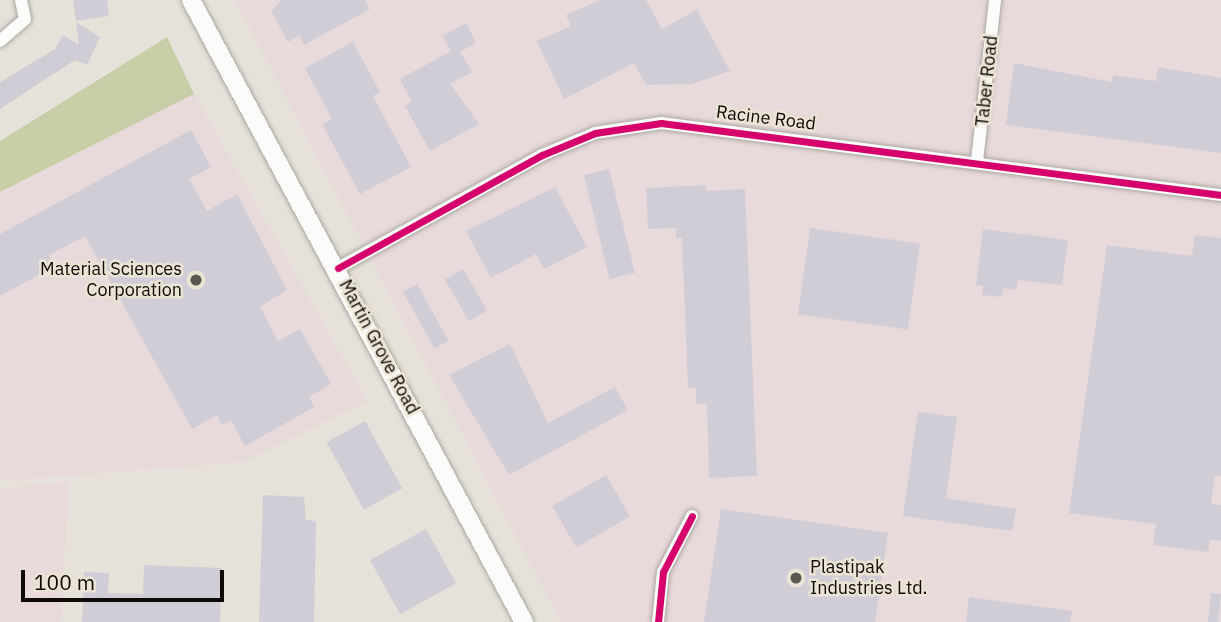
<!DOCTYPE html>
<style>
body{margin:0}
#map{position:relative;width:1221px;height:622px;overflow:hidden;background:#e6e2d9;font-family:"IBM Plex Sans",sans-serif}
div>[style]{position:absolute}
.industrial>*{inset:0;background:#e8d9db}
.green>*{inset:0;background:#c7cea8}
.building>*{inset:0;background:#d1cdd6;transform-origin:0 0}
.roads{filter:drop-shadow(0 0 2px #aca9a3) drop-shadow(0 0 2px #aca9a3)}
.street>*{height:12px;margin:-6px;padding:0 6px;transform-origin:6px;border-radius:6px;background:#fbfbf9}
.secondary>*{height:18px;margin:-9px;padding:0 9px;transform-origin:9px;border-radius:9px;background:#fbfbf9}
.cycleway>*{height:7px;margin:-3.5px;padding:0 3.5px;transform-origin:3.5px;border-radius:3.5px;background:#d6006c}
.dots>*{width:19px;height:19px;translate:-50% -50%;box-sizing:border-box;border:4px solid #ebe3d4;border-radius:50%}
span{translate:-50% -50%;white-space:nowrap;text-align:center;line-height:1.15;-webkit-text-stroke:5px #ebe3d4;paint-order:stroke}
.street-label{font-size:18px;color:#0e0b07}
.poi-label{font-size:18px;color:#0e0b07}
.right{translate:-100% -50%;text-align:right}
.left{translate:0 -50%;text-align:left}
.scale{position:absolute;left:21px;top:570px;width:203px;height:32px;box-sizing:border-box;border:4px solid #0e0b07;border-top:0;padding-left:9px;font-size:21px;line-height:24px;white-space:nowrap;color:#0e0b07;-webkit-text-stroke:5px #ebe3d4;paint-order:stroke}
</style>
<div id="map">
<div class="industrial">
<div style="clip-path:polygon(235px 0,1221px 0,1221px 622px,561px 622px)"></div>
<div style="clip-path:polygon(194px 94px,367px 401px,243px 462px,0 481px,0 192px)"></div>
<div style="clip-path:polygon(69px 481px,61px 622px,0 622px,0 489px)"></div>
</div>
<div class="green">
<div style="clip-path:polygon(167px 37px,194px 94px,0 192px,0 141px)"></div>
</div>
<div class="building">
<div style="clip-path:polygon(73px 0,107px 0,109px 16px,76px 21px)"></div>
<div style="clip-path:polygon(282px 0,365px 0,370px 9px,304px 45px,299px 35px,288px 42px,271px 11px)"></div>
<div style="clip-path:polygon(600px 0,646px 0,662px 29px,697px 10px,730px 71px,692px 84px,646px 85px,634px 63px,564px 99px,537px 41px,571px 26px,566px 15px)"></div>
<div style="clip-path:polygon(76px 22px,100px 37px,87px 65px,75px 60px,0 109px,0 82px,55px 49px,63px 35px,79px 45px)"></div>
<div style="clip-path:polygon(466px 23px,476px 43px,460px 52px,472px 72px,450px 84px,479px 124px,430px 151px,405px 106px,412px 102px,400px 79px,451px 51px,442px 36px)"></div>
<div style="clip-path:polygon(353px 42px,380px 92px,373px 96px,411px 167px,360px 194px,322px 124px,332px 119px,305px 68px)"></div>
<div style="clip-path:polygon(1014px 63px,1112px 82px,1113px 75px,1156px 81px,1158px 67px,1221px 78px,1221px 153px,1006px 125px)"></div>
<div style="clip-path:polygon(191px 130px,211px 167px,189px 179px,207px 211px,237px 194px,287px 290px,260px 307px,278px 341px,300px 329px,331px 384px,309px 397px,314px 407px,245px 446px,231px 420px,222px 425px,217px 415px,192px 429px,85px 236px,49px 255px,55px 266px,0 296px,0 234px)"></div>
<div style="left:609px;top:169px;width:107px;height:26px;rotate:76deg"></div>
<div style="clip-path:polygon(706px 185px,706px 191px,745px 189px,757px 476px,709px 478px,707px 404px,696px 404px,696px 388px,688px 388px,682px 238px,676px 238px,676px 228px,648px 229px,646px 188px)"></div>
<div style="clip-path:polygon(555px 187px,587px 247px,544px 269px,536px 254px,491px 278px,466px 231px)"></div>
<div style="left:810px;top:228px;width:111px;height:87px;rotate:8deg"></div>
<div style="clip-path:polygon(983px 229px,1068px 240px,1062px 285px,1018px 280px,1016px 290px,1003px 288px,1002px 297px,982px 295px,983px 286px,976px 285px)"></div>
<div style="clip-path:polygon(1195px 235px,1221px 238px,1221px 476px,1215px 475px,1211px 504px,1221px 505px,1221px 541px,1210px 539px,1208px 552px,1153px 545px,1156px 524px,1069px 513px,1107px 245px,1192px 256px)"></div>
<div style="left:463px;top:269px;width:48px;height:21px;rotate:60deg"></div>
<div style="left:417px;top:284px;width:65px;height:16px;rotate:61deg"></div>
<div style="clip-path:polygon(510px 344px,548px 423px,615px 387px,628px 410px,509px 475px,449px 375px)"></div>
<div style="clip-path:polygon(918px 412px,957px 417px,946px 498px,1016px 509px,1012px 531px,903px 516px)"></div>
<div style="left:365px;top:421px;width:77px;height:44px;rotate:61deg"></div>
<div style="left:606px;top:475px;width:48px;height:62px;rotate:60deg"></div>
<div style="clip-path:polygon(263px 495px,304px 497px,306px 520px,316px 521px,314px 622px,259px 622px)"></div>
<div style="clip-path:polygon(721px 509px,888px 533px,875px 622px,704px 622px)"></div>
<div style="left:426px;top:529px;width:62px;height:64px;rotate:61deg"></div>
<div style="clip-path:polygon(144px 565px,222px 568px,220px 622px,82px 622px,84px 572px,109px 573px,108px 593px,143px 594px)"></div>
<div style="left:1211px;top:593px;width:10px;height:29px;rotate:6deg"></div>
<div style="clip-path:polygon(969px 597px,1072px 611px,1070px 622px,966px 622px)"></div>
</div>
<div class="roads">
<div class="street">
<div style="left:0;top:41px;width:33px;rotate:-41deg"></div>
<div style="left:25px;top:19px;width:19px;rotate:-102deg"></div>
<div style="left:977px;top:161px;width:162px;rotate:-83.6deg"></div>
<div style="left:338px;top:268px;width:233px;rotate:-29deg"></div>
<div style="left:542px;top:155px;width:57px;rotate:-22.5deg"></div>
<div style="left:595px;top:133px;width:67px;rotate:-8.6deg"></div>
<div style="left:661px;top:123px;width:565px;rotate:7.33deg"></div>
<div style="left:658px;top:622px;width:50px;rotate:-84.3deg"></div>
<div style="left:663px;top:572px;width:63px;rotate:-62.6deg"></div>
</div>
<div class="secondary">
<div style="left:191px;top:0;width:706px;rotate:61.84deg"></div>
</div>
</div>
<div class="cycleway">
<div style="left:338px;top:268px;width:233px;rotate:-29deg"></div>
<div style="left:542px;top:155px;width:57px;rotate:-22.5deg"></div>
<div style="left:595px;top:133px;width:67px;rotate:-8.6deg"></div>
<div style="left:661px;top:123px;width:565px;rotate:7.33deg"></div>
<div style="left:658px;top:622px;width:50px;rotate:-84.3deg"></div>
<div style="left:663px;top:572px;width:63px;rotate:-62.6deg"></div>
</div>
<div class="dots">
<div style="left:196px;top:280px;background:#5a5650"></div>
<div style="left:796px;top:578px;background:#5a5650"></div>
</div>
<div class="street-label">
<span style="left:987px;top:81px;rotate:-84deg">Taber Road</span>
<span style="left:766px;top:118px;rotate:7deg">Racine Road</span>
<span style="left:379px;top:347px;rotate:62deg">Martin Grove Road</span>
</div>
<div class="poi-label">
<span class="right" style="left:182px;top:280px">Material Sciences<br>Corporation</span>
<span class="left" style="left:810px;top:578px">Plastipak<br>Industries Ltd.</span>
</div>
<div class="scale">100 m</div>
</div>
